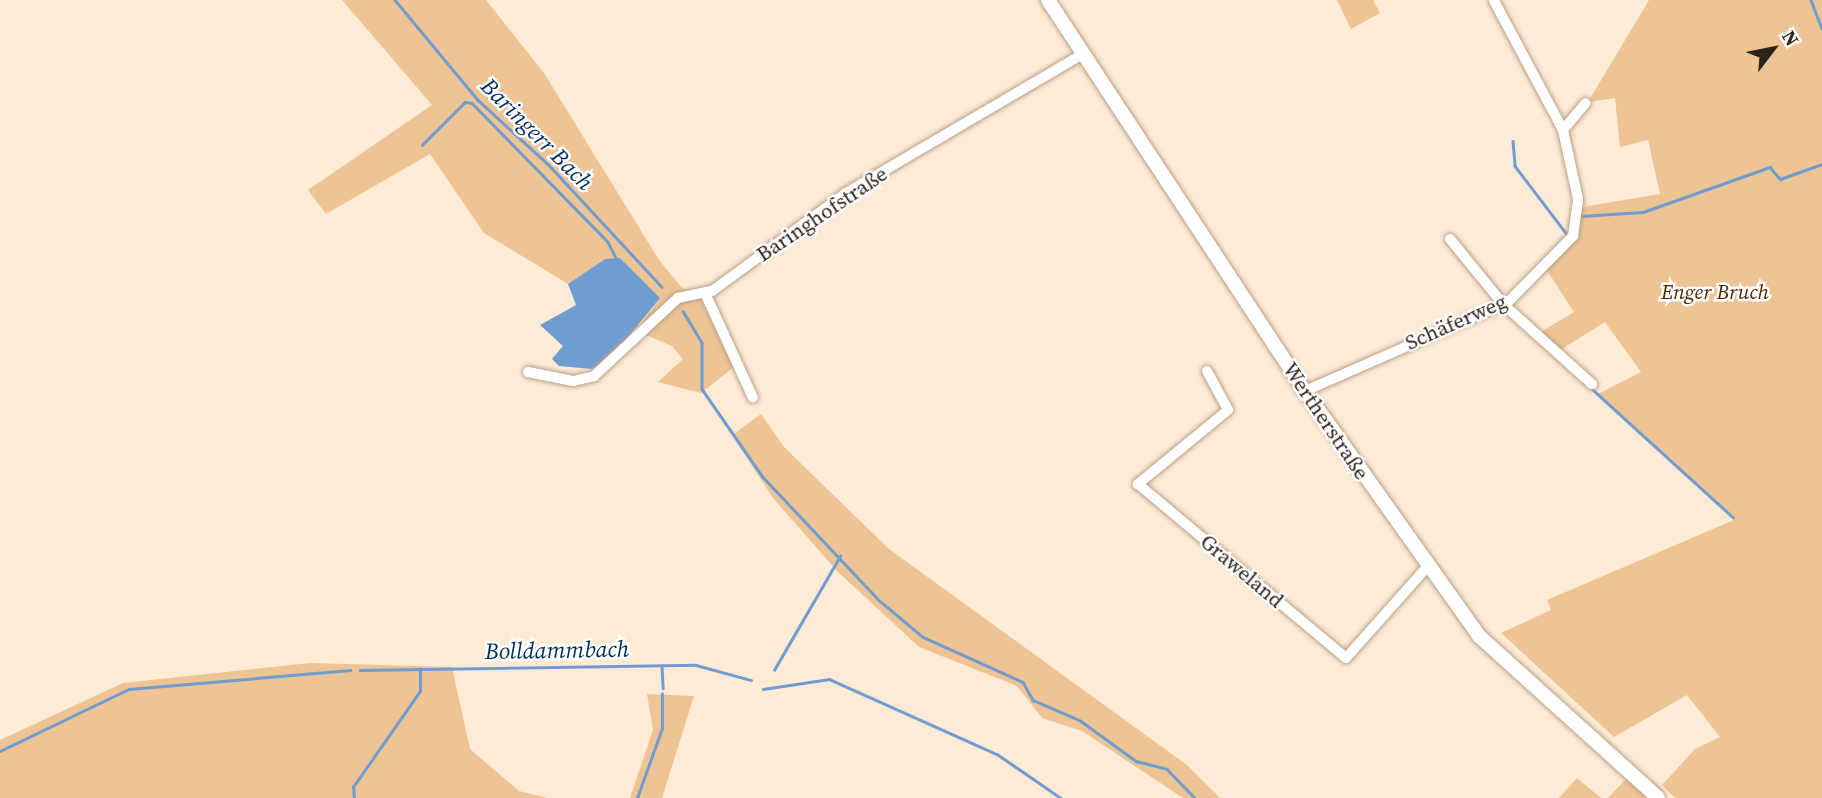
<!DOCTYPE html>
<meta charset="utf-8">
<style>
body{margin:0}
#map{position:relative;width:1822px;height:798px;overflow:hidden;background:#feebd5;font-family:"Source Serif 4",serif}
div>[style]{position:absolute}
.green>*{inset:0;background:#eec495}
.water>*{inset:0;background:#6f9cd1}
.stream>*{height:2.5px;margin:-1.25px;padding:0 1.25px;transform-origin:1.25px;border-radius:1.25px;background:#6f9cd1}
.roads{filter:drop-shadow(0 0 2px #b8a188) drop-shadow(0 0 2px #b8a188)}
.minor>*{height:10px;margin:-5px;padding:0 5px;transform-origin:5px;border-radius:5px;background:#fff}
.major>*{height:14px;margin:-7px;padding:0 7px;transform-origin:7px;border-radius:7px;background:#fff}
span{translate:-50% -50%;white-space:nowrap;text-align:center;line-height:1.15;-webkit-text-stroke:5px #fff;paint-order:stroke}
.street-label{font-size:21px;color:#2c2319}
.park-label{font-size:21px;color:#4c2d00;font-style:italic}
.water-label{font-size:23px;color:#002f5f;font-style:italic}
.north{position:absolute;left:1738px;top:14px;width:70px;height:70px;-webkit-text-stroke:5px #fff;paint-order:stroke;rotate:58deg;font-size:19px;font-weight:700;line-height:28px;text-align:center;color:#2c2319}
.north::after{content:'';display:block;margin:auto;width:24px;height:32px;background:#2c2319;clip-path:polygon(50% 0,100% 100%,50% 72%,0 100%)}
</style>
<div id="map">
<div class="green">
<div style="clip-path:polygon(342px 0,486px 0,544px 73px,659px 260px,683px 289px,697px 291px,734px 367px,701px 393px,658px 382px,683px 359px,672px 346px,646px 335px,641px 323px,660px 298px,605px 259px,568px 284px,484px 233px,430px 154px,326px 214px,308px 190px,432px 105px)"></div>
<div style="clip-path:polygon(1337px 0,1373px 0,1380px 13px,1351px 29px)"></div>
<div style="clip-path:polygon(1649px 0,1822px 0,1822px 798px,1675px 798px,1662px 785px,1695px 749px,1720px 737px,1687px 695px,1614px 737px,1501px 633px,1551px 610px,1547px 600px,1734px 520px,1596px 395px,1641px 372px,1605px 322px,1559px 351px,1539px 333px,1574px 312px,1546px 269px,1577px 238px,1582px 207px,1660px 194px,1648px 140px,1620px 147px,1615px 98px,1588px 102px)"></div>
<div style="clip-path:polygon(761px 414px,784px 447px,889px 549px,1187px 765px,1220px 798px,1183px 798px,1082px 731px,1042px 718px,1017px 686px,919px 647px,837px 571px,773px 498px,732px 435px)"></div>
<div style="clip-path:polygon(310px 663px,452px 667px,470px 749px,519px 791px,548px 798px,0 798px,0 740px,123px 683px)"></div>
<div style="clip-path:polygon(647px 694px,694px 696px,662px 798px,630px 798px,653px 730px)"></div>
<div style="clip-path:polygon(1629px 776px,1653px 798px,1608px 798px)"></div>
<div style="clip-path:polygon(1577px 778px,1601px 798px,1559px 798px)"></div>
</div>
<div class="water">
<div style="clip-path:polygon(620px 258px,660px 298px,611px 358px,592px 369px,559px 366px,552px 359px,563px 346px,540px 325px,576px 305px,568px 284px,605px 259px)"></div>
</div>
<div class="stream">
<div style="left:395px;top:0;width:130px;rotate:50.3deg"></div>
<div style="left:478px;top:100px;width:96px;rotate:42.5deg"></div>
<div style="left:549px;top:165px;width:166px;rotate:47.2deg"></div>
<div style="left:1811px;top:0;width:30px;rotate:69deg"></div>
<div style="left:1513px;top:141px;width:25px;rotate:85deg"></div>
<div style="left:1515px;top:166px;width:84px;rotate:52.7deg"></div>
<div style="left:422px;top:145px;width:61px;rotate:-45deg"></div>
<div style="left:465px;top:102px;width:7px;rotate:8deg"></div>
<div style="left:472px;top:103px;width:194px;rotate:45.6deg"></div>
<div style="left:608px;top:242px;width:18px;rotate:63deg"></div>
<div style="left:1581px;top:216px;width:62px;rotate:-3.7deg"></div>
<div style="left:1643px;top:212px;width:135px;rotate:-19.5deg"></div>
<div style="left:1770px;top:167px;width:16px;rotate:50deg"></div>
<div style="left:1780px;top:179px;width:45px;rotate:-19.7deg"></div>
<div style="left:683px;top:311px;width:37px;rotate:59deg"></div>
<div style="left:702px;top:343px;width:46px;rotate:90deg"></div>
<div style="left:702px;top:389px;width:107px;rotate:55.3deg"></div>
<div style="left:763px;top:477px;width:170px;rotate:46.7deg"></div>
<div style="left:880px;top:601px;width:56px;rotate:39.9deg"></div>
<div style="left:923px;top:637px;width:110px;rotate:24.2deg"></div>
<div style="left:1023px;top:682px;width:21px;rotate:61deg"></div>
<div style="left:1033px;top:700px;width:52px;rotate:23.6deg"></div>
<div style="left:1081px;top:721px;width:68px;rotate:36deg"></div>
<div style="left:1136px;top:761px;width:32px;rotate:14deg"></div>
<div style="left:1167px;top:769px;width:40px;rotate:46deg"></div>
<div style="left:1591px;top:388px;width:192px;rotate:42.3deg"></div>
<div style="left:662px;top:666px;width:22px;rotate:87deg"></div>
<div style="left:360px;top:670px;width:336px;rotate:-0.9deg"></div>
<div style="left:696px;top:665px;width:57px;rotate:15.3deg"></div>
<div style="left:774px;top:670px;width:132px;rotate:-59.9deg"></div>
<div style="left:763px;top:689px;width:67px;rotate:-8.6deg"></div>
<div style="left:829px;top:679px;width:184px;rotate:24.1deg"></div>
<div style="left:997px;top:754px;width:78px;rotate:34.5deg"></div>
<div style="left:0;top:751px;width:143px;rotate:-25.7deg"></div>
<div style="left:129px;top:689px;width:222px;rotate:-4.9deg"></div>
<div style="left:354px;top:798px;width:11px;rotate:-95deg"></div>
<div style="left:353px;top:787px;width:117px;rotate:-55.1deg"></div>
<div style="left:420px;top:691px;width:22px;rotate:-90deg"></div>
<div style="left:637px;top:798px;width:74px;rotate:-70.3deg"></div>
<div style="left:662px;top:728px;width:34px;rotate:-90deg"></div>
</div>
<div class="roads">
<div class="minor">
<div style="left:1563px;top:130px;width:35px;rotate:-50deg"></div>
<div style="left:1450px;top:239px;width:84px;rotate:50.8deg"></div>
<div style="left:1503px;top:304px;width:120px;rotate:42deg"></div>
<div style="left:705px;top:293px;width:115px;rotate:65.4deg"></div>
<div style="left:1207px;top:371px;width:44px;rotate:61.7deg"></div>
<div style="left:1228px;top:410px;width:117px;rotate:140.6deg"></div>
<div style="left:1138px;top:484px;width:271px;rotate:39.9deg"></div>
<div style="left:1346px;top:658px;width:122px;rotate:-48.3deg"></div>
<div style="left:528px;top:372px;width:46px;rotate:11.3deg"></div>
<div style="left:573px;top:381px;width:22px;rotate:-13deg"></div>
<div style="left:594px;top:376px;width:115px;rotate:-42.9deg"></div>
<div style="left:678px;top:298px;width:35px;rotate:-12deg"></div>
<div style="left:712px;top:291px;width:166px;rotate:-36.2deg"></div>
<div style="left:846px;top:193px;width:275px;rotate:-30.4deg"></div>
<div style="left:1305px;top:391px;width:222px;rotate:-23.7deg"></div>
<div style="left:1508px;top:302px;width:93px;rotate:-45.4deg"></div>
<div style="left:1573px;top:236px;width:37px;rotate:-82deg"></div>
<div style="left:1578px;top:199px;width:71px;rotate:-102.3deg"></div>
<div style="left:1563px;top:130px;width:146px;rotate:-118.1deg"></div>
</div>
<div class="major">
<div style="left:1048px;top:0;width:468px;rotate:56.7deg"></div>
<div style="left:1305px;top:391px;width:301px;rotate:54.6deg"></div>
<div style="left:1479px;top:636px;width:241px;rotate:42.1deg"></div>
</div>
</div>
<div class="street-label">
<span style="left:822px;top:214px;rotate:-34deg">Baringhofstraße</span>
<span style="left:1456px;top:322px;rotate:-24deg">Schäferweg</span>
<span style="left:1326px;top:421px;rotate:56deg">Wertherstraße</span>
<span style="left:1242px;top:571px;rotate:40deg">Graweland</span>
</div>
<div class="park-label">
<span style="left:1715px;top:292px">Enger Bruch</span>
</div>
<div class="water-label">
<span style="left:537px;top:134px;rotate:45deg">Baringerr Bach</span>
<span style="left:557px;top:650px;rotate:-1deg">Bolldammbach</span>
</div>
<div class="north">N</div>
</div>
